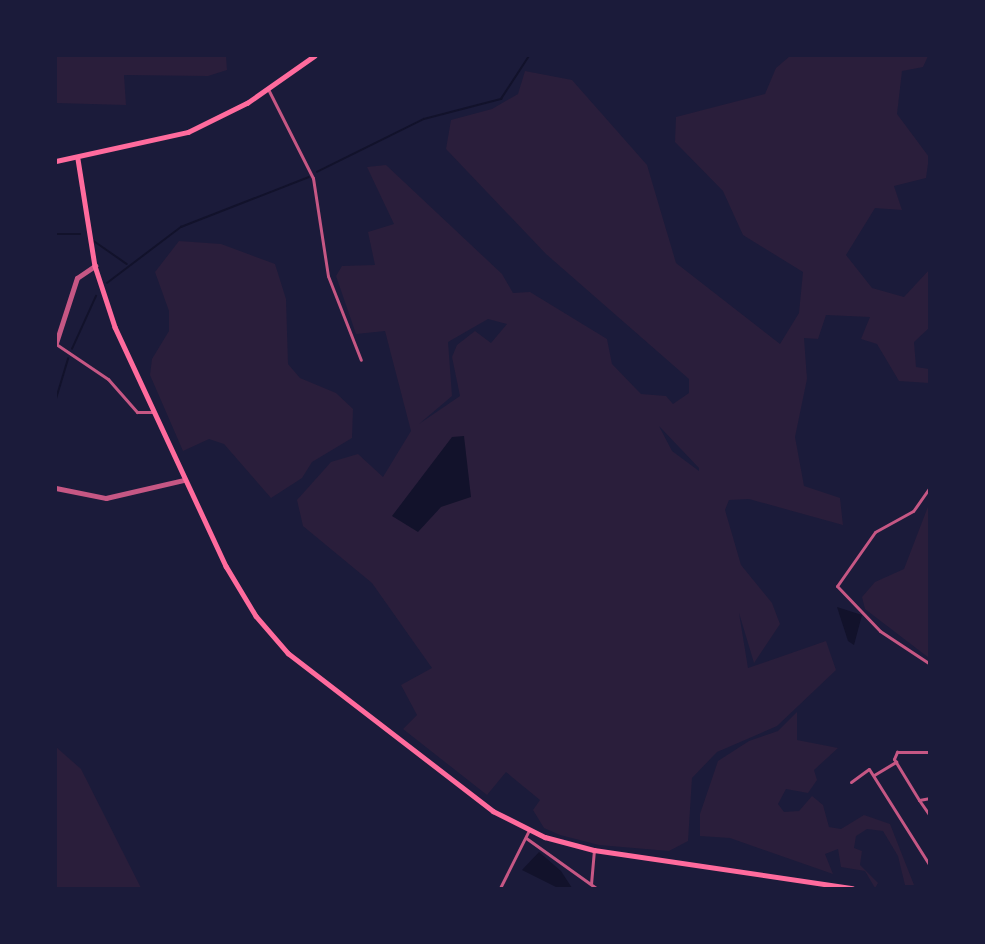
<!DOCTYPE html>
<style>
body{margin:0}
#map{position:relative;width:985px;height:944px;overflow:hidden;background:#1b1b3a;font-family:"IBM Plex Sans",sans-serif}
div>[style]{position:absolute}
.green>*{inset:0;background:#2a1e3b}
.water>*{inset:0;background:#12122b}
.stream>*{height:1.5px;margin:-0.75px;padding:0 0.75px;transform-origin:0.75px;border-radius:0.75px;background:#12122b}
.minor>*{height:3px;margin:-1.5px;padding:0 1.5px;transform-origin:1.5px;border-radius:1.5px;background:#c65784}
.tertiary>*{height:4.5px;margin:-2.25px;padding:0 2.25px;transform-origin:2.25px;border-radius:2.25px;background:#c65784}
.secondary>*{height:4.5px;margin:-2.25px;padding:0 2.25px;transform-origin:2.25px;border-radius:2.25px;background:#ff6b9d}
span{translate:-50% -50%;white-space:nowrap;text-align:center;line-height:1.15;-webkit-text-stroke:5px #1b1b3a;paint-order:stroke}
.frame{position:absolute;inset:0;border:57px solid #1b1b3a;pointer-events:none}
</style>
<div id="map">
<div class="green">
<div style="clip-path:polygon(56px 56px,226px 56px,227px 70px,208px 76px,124px 75px,126px 105px,56px 103px)"></div>
<div style="clip-path:polygon(evenodd,790px 56px,928px 56px,923px 67px,902px 71px,897px 114px,929px 157px,926px 178px,894px 186px,902px 210px,875px 208px,846px 255px,872px 288px,904px 297px,929px 270px,929px 328px,914px 342px,916px 367px,929px 369px,929px 383px,899px 381px,877px 344px,861px 339px,870px 317px,826px 315px,818px 339px,804px 338px,807px 379px,795px 437px,804px 486px,840px 498px,843px 525px,749px 499px,729px 500px,725px 510px,741px 565px,772px 603px,780px 624px,754px 663px,739px 613px,748px 668px,826px 641px,836px 670px,777px 726px,717px 752px,692px 778px,688px 841px,669px 851px,599px 845px,560px 835px,544px 828px,533px 810px,540px 800px,506px 772px,487px 795px,403px 729px,417px 715px,401px 685px,432px 668px,372px 583px,303px 526px,297px 500px,331px 462px,358px 454px,383px 477px,411px 431px,385px 331px,356px 334px,336px 276px,342px 266px,375px 265px,368px 232px,394px 224px,367px 167px,386px 165px,502px 274px,513px 293px,530px 292px,607px 339px,612px 364px,641px 394px,666px 396px,673px 404px,689px 393px,689px 379px,546px 254px,446px 149px,451px 120px,492px 109px,518px 94px,525px 71px,572px 80px,647px 165px,676px 263px,780px 344px,799px 313px,803px 272px,743px 235px,723px 191px,675px 142px,676px 117px,765px 94px,776px 68px,790px 56px,488px 319px,507px 324px,491px 343px,475px 331px,457px 345px,452px 357px,460px 396px,419px 424px,452px 396px,448px 342px,488px 319px,790px 56px,659px 426px,699px 468px,699px 471px,672px 451px,659px 426px)"></div>
<div style="clip-path:polygon(179px 241px,221px 244px,275px 264px,286px 299px,288px 364px,300px 378px,336px 393px,353px 409px,352px 438px,312px 462px,302px 478px,271px 498px,224px 444px,209px 439px,183px 451px,150px 375px,152px 359px,169px 331px,169px 311px,155px 272px)"></div>
<div style="clip-path:polygon(929px 504px,929px 658px,865px 609px,862px 597px,875px 582px,904px 569px)"></div>
<div style="clip-path:polygon(797px 712px,797px 740px,838px 748px,814px 770px,817px 780px,808px 793px,786px 789px,778px 804px,784px 812px,799px 811px,812px 796px,823px 805px,829px 827px,841px 829px,864px 815px,890px 824px,914px 885px,905px 885px,898px 856px,883px 831px,867px 829px,856px 836px,854px 848px,862px 851px,860px 865px,878px 883px,875px 888px,865px 871px,841px 867px,838px 849px,825px 854px,833px 874px,730px 838px,700px 836px,700px 814px,718px 761px,749px 741px,778px 731px)"></div>
<div style="clip-path:polygon(56px 747px,81px 769px,141px 888px,56px 888px)"></div>
</div>
<div class="water">
<div style="clip-path:polygon(464px 436px,471px 497px,441px 507px,418px 532px,392px 516px,452px 437px)"></div>
<div style="clip-path:polygon(837px 607px,862px 615px,854px 645px,848px 641px)"></div>
<div style="clip-path:polygon(539px 852px,561px 871px,572px 888px,558px 888px,522px 870px)"></div>
</div>
<div class="stream">
<div style="left:317px;top:172px;width:119px;rotate:-26.4deg"></div>
<div style="left:424px;top:119px;width:80px;rotate:-14.6deg"></div>
<div style="left:501px;top:99px;width:51px;rotate:-56.9deg"></div>
<div style="left:56px;top:234px;width:24px"></div>
<div style="left:94px;top:241px;width:40px;rotate:34.9deg"></div>
<div style="left:107px;top:283px;width:93px;rotate:-37.1deg"></div>
<div style="left:181px;top:227px;width:137px;rotate:-21.3deg"></div>
<div style="left:72px;top:349px;width:58px;rotate:-65.6deg"></div>
<div style="left:56px;top:399px;width:42px;rotate:-73.3deg"></div>
</div>
<div class="minor">
<div style="left:268px;top:89px;width:100px;rotate:63.2deg"></div>
<div style="left:313px;top:178px;width:99px;rotate:81.3deg"></div>
<div style="left:328px;top:276px;width:90px;rotate:68.6deg"></div>
<div style="left:56px;top:344px;width:63px;rotate:33.9deg"></div>
<div style="left:108px;top:379px;width:44px;rotate:48.7deg"></div>
<div style="left:137px;top:412px;width:16px"></div>
<div style="left:930px;top:487px;width:29px;rotate:125deg"></div>
<div style="left:913px;top:511px;width:43px;rotate:151.1deg"></div>
<div style="left:875px;top:532px;width:66px;rotate:125.1deg"></div>
<div style="left:837px;top:586px;width:62px;rotate:46.3deg"></div>
<div style="left:880px;top:631px;width:60px;rotate:33.4deg"></div>
<div style="left:874px;top:775px;width:26px;rotate:-31deg"></div>
<div style="left:851px;top:782px;width:22px;rotate:-36deg"></div>
<div style="left:869px;top:769px;width:115px;rotate:57.8deg"></div>
<div style="left:930px;top:798px;width:11px;rotate:170deg"></div>
<div style="left:919px;top:800px;width:19px;rotate:55deg"></div>
<div style="left:919px;top:800px;width:48px;rotate:-121.4deg"></div>
<div style="left:894px;top:759px;width:8px;rotate:-67deg"></div>
<div style="left:897px;top:752px;width:33px"></div>
<div style="left:526px;top:838px;width:86px;rotate:35.5deg"></div>
<div style="left:591px;top:884px;width:34px;rotate:-85deg"></div>
<div style="left:500px;top:888px;width:65px;rotate:-63.4deg"></div>
</div>
<div class="tertiary">
<div style="left:56px;top:343px;width:68px;rotate:-72.1deg"></div>
<div style="left:77px;top:278px;width:22px;rotate:-34deg"></div>
<div style="left:56px;top:488px;width:51px;rotate:11.3deg"></div>
<div style="left:106px;top:498px;width:80px;rotate:-13deg"></div>
</div>
<div class="secondary">
<div style="left:78px;top:159px;width:108px;rotate:81deg"></div>
<div style="left:95px;top:266px;width:64px;rotate:71.8deg"></div>
<div style="left:115px;top:327px;width:264px;rotate:65.1deg"></div>
<div style="left:226px;top:566px;width:58px;rotate:59deg"></div>
<div style="left:256px;top:616px;width:49px;rotate:49.1deg"></div>
<div style="left:288px;top:653px;width:259px;rotate:37.6deg"></div>
<div style="left:493px;top:811px;width:58px;rotate:26.6deg"></div>
<div style="left:545px;top:837px;width:51px;rotate:14.9deg"></div>
<div style="left:594px;top:850px;width:261px;rotate:8.4deg"></div>
<div style="left:56px;top:161px;width:135px;rotate:-12.4deg"></div>
<div style="left:188px;top:132px;width:66px;rotate:-26.2deg"></div>
<div style="left:247px;top:103px;width:82px;rotate:-35deg"></div>
</div>
<div class="frame"></div>
</div>
